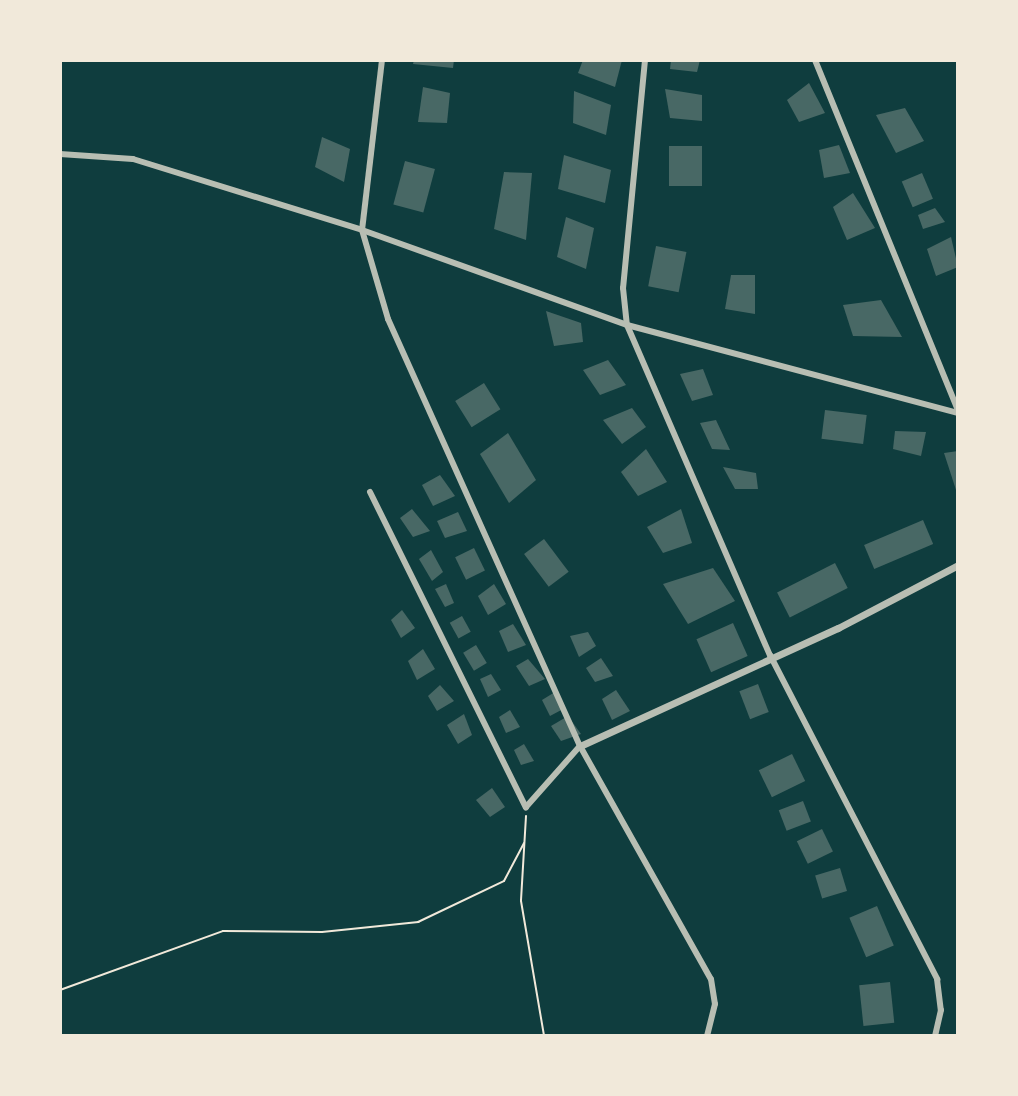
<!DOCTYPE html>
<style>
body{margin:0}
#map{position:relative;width:1018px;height:1096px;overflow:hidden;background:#0f3d3e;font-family:"Nunito Sans",sans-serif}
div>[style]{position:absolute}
.building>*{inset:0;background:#486865;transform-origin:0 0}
.path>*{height:2px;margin:-1px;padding:0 1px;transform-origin:1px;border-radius:1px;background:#f1e9da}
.minor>*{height:6px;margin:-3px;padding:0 3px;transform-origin:3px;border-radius:3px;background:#b8beb3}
.tertiary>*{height:7px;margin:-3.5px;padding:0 3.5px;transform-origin:3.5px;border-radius:3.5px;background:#b8beb3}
span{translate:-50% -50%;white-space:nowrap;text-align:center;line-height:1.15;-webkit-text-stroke:8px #f1e9da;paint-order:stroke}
.frame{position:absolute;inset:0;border:62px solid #f1e9da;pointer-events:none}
</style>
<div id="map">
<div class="building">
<div style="clip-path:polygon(414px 60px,454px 60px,453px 68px,413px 64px)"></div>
<div style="clip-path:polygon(583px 60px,622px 60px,615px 87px,578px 73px)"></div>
<div style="clip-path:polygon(671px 60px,700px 60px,697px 72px,670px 69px)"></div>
<div style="clip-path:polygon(809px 83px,825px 113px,799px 122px,787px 100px)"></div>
<div style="clip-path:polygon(423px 87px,450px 93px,447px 123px,418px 122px)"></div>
<div style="clip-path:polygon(665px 89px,702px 95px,702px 121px,670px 118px)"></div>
<div style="clip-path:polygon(574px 91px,611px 105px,606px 135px,573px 123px)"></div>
<div style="clip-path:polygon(905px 108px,924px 141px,896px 153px,876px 115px)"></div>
<div style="clip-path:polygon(322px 137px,350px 149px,344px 182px,315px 167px)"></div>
<div style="clip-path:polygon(839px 145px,850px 173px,824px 178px,819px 150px)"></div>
<div style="left:669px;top:146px;width:33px;height:40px"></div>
<div style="clip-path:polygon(564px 155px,611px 170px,605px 203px,558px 189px)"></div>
<div style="left:405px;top:161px;width:31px;height:45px;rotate:15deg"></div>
<div style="clip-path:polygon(504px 172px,532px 173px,526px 240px,494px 229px)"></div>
<div style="left:922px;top:173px;width:28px;height:22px;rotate:67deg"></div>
<div style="clip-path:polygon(853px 193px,875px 228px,847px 240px,833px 207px)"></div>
<div style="clip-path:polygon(935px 208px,945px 222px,923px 229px,918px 215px)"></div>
<div style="clip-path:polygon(566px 217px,594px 228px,586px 269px,557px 257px)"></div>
<div style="clip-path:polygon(951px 237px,958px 267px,936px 276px,927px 249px)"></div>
<div style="left:656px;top:246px;width:31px;height:41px;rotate:11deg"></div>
<div style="clip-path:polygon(731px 275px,755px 275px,755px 314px,725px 309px)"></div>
<div style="clip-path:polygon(881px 300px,902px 337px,853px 336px,843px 305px)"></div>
<div style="clip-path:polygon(546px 311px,581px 323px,583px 342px,554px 346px)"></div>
<div style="clip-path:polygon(608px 360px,626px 385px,600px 395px,583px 370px)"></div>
<div style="clip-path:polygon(703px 369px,713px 395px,692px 401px,680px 374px)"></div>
<div style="left:484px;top:383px;width:31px;height:34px;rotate:58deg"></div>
<div style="clip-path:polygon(632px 408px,646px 427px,622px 444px,603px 420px)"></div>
<div style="left:825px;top:410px;width:42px;height:29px;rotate:7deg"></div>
<div style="clip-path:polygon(716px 420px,730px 450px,712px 449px,700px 423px)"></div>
<div style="clip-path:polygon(895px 431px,926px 432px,921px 456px,893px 449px)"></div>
<div style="clip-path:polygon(508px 433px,536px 480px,509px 503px,480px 454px)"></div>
<div style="clip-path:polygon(646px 449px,667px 482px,638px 496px,621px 472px)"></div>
<div style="clip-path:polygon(958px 451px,958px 493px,957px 493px,944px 453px)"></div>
<div style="clip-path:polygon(723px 467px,756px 473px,758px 489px,735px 489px)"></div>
<div style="clip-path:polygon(440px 475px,455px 496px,433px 506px,422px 485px)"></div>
<div style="clip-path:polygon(412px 509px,430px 531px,413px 537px,400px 518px)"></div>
<div style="clip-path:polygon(681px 509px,692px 543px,663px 553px,647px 527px)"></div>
<div style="clip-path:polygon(458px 512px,467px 531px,445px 538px,437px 521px)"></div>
<div style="left:923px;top:520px;width:26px;height:64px;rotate:67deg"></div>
<div style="left:544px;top:539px;width:41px;height:25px;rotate:53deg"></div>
<div style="left:474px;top:548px;width:25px;height:21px;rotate:64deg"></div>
<div style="clip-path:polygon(431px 550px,443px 572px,432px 581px,419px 559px)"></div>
<div style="left:835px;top:563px;width:28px;height:65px;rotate:63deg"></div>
<div style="clip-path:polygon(713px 568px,735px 601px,688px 624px,663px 584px)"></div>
<div style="clip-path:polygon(446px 584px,454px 603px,445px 607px,435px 589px)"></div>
<div style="clip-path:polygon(494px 584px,506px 604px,488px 615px,478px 596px)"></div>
<div style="clip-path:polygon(402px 610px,415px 628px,401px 638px,391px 620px)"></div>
<div style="left:462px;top:616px;width:18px;height:14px;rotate:61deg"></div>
<div style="left:733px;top:623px;width:36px;height:40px;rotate:66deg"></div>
<div style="clip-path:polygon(513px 624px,526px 645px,508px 652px,499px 631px)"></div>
<div style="clip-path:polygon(588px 632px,596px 646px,579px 657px,570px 636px)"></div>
<div style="left:476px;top:645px;width:21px;height:15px;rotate:59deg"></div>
<div style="clip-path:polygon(423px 649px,435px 669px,417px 680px,408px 661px)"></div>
<div style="clip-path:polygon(601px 658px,613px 676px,595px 682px,586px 668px)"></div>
<div style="clip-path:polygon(528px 659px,545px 679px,529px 686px,516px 666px)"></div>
<div style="clip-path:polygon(491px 674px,501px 690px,488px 697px,480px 679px)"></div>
<div style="left:758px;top:684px;width:30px;height:20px;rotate:69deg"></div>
<div style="clip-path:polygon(440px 685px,454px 701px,437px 711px,428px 696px)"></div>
<div style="clip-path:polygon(616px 690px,630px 711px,612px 720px,602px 699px)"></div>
<div style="clip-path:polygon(555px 692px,565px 708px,550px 716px,542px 700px)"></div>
<div style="clip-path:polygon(510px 710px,520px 727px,506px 733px,499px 717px)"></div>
<div style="clip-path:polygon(464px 714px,472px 735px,458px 744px,447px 725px)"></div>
<div style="clip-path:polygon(568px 716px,581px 734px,561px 741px,551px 726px)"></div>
<div style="clip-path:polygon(524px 744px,534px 761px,521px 765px,514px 750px)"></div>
<div style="left:792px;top:754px;width:30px;height:37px;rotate:64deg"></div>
<div style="clip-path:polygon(492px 788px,505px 807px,490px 817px,476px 800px)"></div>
<div style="left:803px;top:801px;width:22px;height:26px;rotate:69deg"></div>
<div style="left:822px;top:829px;width:25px;height:28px;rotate:64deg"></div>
<div style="left:840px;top:868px;width:24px;height:26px;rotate:73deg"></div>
<div style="left:877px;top:906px;width:43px;height:30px;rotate:67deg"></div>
<div style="left:890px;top:982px;width:41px;height:31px;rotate:84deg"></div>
</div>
<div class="path">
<div style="left:526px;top:816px;width:85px;rotate:93.4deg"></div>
<div style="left:521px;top:901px;width:137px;rotate:80.3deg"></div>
<div style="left:60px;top:990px;width:173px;rotate:-19.9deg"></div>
<div style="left:223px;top:931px;width:99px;rotate:0.6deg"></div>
<div style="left:322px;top:932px;width:97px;rotate:-5.9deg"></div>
<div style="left:418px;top:922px;width:95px;rotate:-25.5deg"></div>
<div style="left:504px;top:881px;width:43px;rotate:-62.2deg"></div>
</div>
<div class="minor">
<div style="left:382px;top:60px;width:171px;rotate:96.7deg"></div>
<div style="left:362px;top:230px;width:93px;rotate:73.7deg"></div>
<div style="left:388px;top:319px;width:468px;rotate:65.8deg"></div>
<div style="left:580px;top:746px;width:267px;rotate:60.7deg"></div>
<div style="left:711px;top:979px;width:25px;rotate:81deg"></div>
<div style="left:715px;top:1004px;width:33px;rotate:104deg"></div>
<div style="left:645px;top:60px;width:229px;rotate:95.5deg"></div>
<div style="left:623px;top:288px;width:37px;rotate:84deg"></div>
<div style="left:627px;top:325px;width:360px;rotate:66.6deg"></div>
<div style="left:770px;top:655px;width:365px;rotate:62.7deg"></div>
<div style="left:937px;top:979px;width:31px;rotate:83deg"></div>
<div style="left:941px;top:1010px;width:27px;rotate:103deg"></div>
<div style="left:815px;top:60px;width:378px;rotate:67.8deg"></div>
<div style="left:60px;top:154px;width:73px;rotate:3.9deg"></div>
<div style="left:133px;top:159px;width:240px;rotate:17.2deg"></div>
<div style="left:362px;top:230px;width:282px;rotate:19.7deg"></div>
<div style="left:627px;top:325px;width:342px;rotate:14.9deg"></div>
<div style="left:370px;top:492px;width:352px;rotate:63.7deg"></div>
<div style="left:526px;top:807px;width:81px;rotate:-48.5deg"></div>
</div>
<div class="tertiary">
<div style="left:580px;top:746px;width:284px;rotate:-24.6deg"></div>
<div style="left:838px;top:628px;width:136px;rotate:-27.7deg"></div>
</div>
<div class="frame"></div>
</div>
